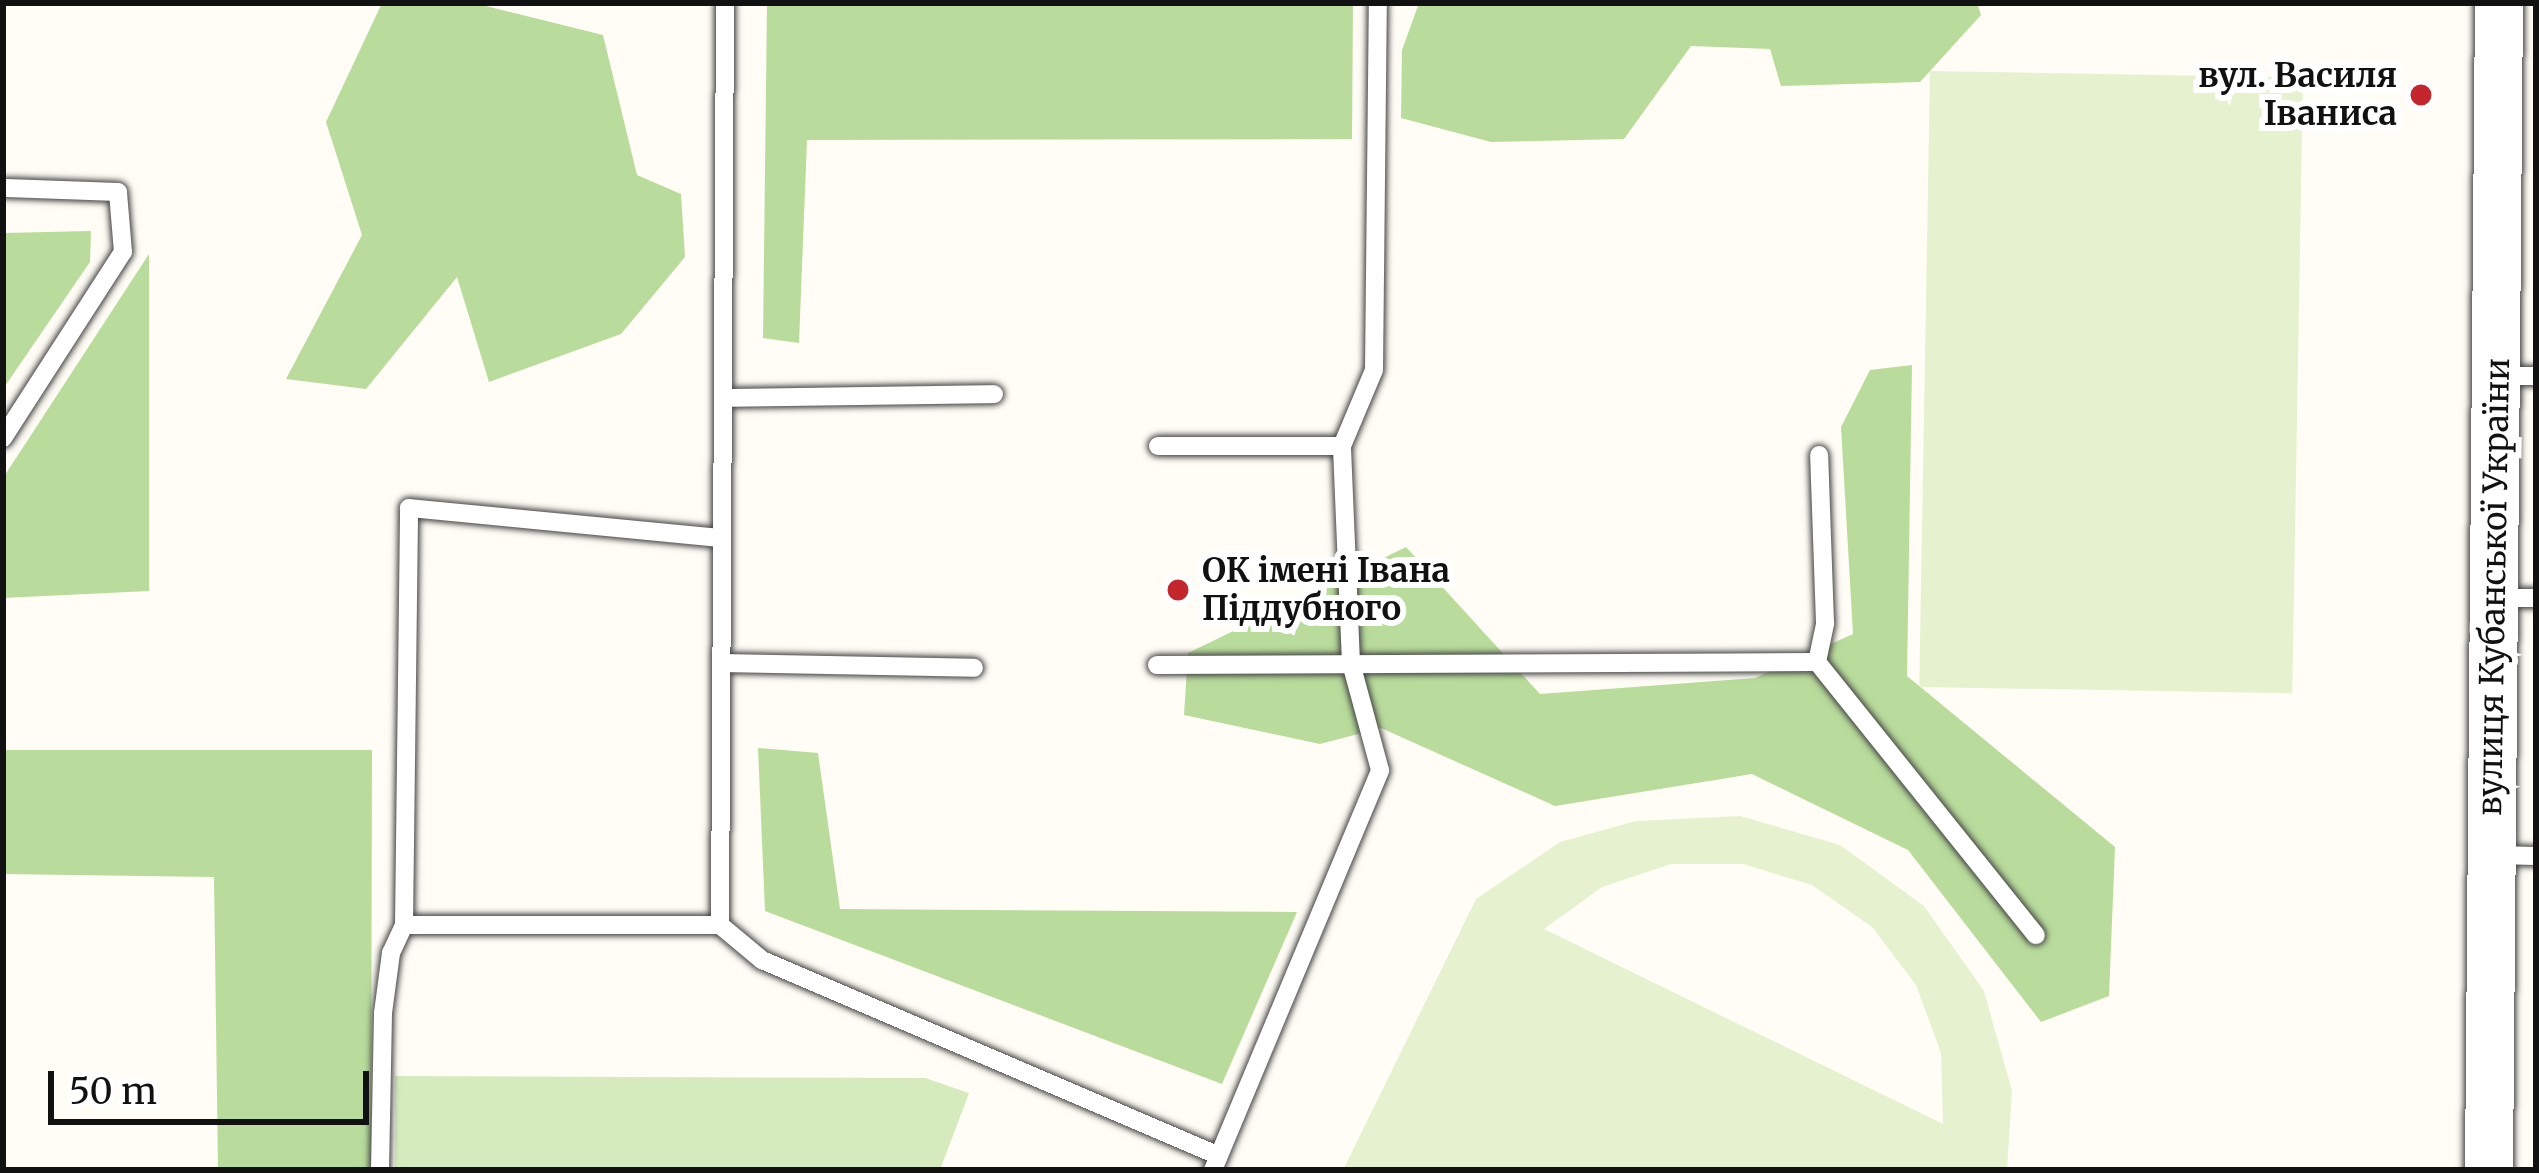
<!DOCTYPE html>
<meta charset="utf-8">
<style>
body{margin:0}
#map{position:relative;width:2539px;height:1173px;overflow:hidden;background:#fffdf5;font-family:Merriweather,serif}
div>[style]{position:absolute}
.green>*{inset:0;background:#d5ebbd}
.forest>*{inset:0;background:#b9dc9c}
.pitch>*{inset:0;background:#e6f2cf;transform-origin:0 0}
.roads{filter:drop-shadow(0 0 3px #444) drop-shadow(0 0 3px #444)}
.service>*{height:18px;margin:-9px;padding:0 9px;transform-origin:9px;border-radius:9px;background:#fff}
.tertiary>*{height:48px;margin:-24px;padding:0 24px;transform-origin:24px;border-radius:24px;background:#fff}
.dots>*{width:33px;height:33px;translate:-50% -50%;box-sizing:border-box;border:6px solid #fff;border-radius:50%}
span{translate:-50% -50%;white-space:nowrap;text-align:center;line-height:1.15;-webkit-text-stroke:12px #fff;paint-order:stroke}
.poi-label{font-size:33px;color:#111;font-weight:700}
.right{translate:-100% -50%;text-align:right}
.left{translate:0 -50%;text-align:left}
.street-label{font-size:33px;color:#111}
.frame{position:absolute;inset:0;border:6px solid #111;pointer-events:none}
.scale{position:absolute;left:48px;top:1071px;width:321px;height:54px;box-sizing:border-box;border:6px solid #111;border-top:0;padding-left:15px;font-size:36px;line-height:42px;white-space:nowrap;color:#111;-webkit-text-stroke:9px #fff;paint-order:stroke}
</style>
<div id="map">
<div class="green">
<div style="clip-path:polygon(395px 1076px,925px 1078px,969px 1093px,940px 1170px,395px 1170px)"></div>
</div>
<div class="forest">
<div style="clip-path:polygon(382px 3px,474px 3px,603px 35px,637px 175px,681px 194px,685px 257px,621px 334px,489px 382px,457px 277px,366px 389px,286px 379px,362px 235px,326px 122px)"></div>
<div style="clip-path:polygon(767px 3px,1353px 3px,1352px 139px,807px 140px,799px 343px,763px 338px)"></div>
<div style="clip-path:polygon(1419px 3px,1977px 3px,1981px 15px,1920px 82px,1781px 86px,1770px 49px,1691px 46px,1624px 139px,1491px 142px,1401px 118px,1402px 50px)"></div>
<div style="clip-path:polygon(91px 231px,90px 262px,3px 389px,3px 233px)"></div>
<div style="clip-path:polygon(149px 254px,149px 591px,3px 598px,3px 478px)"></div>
<div style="clip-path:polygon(1912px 365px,1907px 676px,2115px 847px,2109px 996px,2041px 1022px,1908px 850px,1752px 774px,1555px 806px,1381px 728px,1320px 744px,1184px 715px,1188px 653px,1406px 547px,1540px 694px,1755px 678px,1853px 634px,1841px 427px,1870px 370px)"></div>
<div style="clip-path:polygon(758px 748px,818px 753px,840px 909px,1297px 912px,1222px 1084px,765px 911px)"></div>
<div style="clip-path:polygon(3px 750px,372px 750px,371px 1170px,218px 1170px,214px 877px,3px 874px)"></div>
</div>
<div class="pitch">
<div style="left:1930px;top:71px;width:373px;height:616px;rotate:1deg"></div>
<div style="clip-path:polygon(evenodd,1740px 816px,1840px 845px,1924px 906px,1984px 991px,2012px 1091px,2007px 1170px,1343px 1170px,1476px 899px,1560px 842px,1636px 821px,1740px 816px,1671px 864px,1743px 864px,1812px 885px,1872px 927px,1916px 985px,1941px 1053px,1943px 1124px,1544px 929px,1602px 887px,1671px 864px)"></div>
</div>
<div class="roads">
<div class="service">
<div style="left:725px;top:3px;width:922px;rotate:90.31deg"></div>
<div style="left:720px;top:925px;width:55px;rotate:39.8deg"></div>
<div style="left:762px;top:960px;width:497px;rotate:23.2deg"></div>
<div style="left:2499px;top:376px;width:37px"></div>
<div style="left:723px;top:398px;width:271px;rotate:-0.8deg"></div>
<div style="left:3px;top:438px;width:221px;rotate:-57.2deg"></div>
<div style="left:123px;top:252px;width:60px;rotate:-94.8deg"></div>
<div style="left:118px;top:192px;width:112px;rotate:-178deg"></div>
<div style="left:1158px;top:446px;width:184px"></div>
<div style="left:2499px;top:598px;width:37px"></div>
<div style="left:1817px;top:662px;width:40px;rotate:-78deg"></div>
<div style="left:1825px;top:623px;width:168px;rotate:-92deg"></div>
<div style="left:721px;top:663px;width:253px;rotate:1.1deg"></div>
<div style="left:1157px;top:665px;width:660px;rotate:-0.26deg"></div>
<div style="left:1817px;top:662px;width:350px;rotate:51.3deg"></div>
<div style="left:2496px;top:855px;width:40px;rotate:1.4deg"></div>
<div style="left:404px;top:925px;width:417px;rotate:-89.3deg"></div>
<div style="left:409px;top:508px;width:314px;rotate:5.5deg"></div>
<div style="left:380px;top:1170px;width:157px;rotate:-88.9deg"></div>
<div style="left:383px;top:1013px;width:61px;rotate:-82.4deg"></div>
<div style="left:391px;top:953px;width:31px;rotate:-65deg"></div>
<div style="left:404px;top:925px;width:316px"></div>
<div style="left:1213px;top:1170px;width:433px;rotate:-67.3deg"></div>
<div style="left:1380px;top:770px;width:111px;rotate:-105.2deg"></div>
<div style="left:1351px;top:663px;width:217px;rotate:-92.4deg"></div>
<div style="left:1342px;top:446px;width:82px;rotate:-67.2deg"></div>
<div style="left:1374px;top:370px;width:367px;rotate:-89.4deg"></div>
</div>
<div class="tertiary">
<div style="left:2489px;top:1170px;width:1167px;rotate:-89.51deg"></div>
</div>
</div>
<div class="dots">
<div style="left:2421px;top:95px;background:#c4262e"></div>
<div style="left:1178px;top:590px;background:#c4262e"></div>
</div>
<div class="poi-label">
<span class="right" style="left:2397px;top:95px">вул. Василя<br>Іваниса</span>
<span class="left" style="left:1202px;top:590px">ОК імені Івана<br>Піддубного</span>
</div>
<div class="street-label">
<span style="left:2494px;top:587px;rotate:-89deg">вулиця Кубанської України</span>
</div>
<div class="frame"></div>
<div class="scale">50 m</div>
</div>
